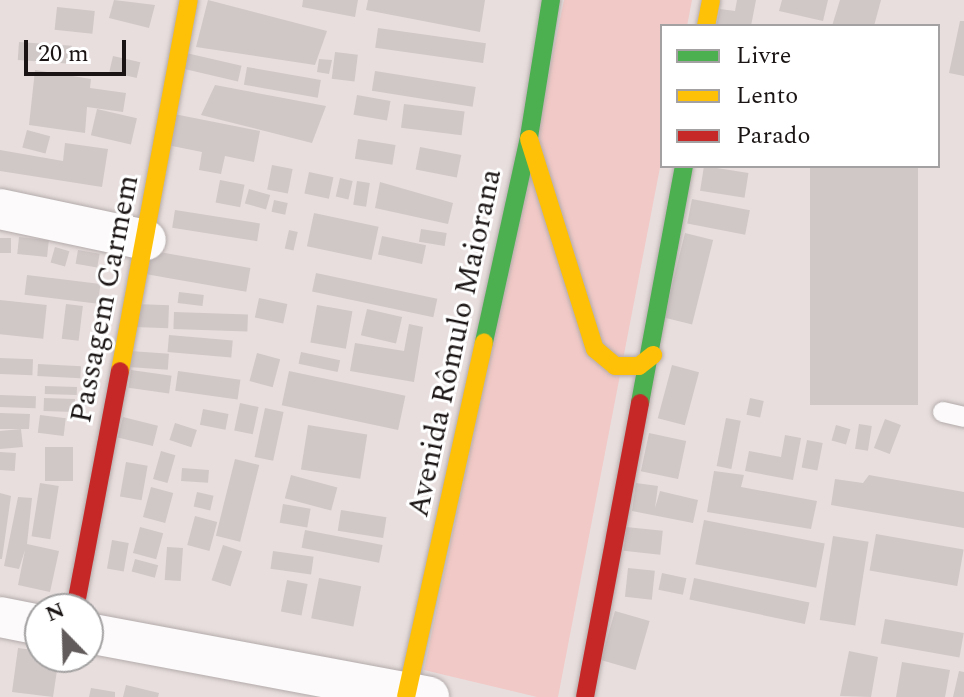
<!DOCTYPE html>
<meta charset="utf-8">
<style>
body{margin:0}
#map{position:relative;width:964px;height:697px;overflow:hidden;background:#e8dede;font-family:Spectral,serif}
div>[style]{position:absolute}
.green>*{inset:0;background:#f1c9c6}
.building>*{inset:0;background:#d0c7c7;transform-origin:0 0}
.roads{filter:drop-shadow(0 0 2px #b3abab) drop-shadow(0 0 2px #b3abab)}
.lane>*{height:20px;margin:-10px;padding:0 10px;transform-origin:10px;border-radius:10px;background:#fcfafa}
.street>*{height:40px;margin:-20px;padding:0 20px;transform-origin:20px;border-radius:20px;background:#fcfafa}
.fast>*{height:18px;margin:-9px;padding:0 9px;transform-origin:9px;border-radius:9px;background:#4caf50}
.slow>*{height:18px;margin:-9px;padding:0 9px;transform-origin:9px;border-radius:9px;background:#ffc107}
.jam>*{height:18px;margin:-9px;padding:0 9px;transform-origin:9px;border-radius:9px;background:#c62828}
span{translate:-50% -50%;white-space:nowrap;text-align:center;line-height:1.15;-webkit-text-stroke:6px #fff;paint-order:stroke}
.street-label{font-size:30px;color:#1a1414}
.legend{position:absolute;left:660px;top:24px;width:280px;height:144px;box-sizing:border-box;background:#fff;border:2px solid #a3a1a1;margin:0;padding:10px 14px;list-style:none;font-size:24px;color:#1a1414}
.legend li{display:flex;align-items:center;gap:16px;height:40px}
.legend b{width:40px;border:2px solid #a3a1a1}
.north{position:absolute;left:24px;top:593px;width:80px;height:80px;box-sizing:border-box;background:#fff;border:2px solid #a3a1a1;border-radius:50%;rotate:337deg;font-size:22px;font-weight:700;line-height:32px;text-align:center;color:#1a1414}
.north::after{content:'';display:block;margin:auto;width:28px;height:36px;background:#625b5b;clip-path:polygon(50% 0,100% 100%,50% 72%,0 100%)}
.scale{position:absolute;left:24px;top:40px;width:102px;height:36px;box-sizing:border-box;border:4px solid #1a1414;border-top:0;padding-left:10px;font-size:24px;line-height:28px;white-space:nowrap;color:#1a1414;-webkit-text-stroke:6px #fff;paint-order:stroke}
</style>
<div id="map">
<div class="green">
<div style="clip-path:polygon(564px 0,692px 0,687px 26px,662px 26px,662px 157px,558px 697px,537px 697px,424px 670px)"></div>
</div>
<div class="building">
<div style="clip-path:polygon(114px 0,155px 5px,149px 28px,109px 18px)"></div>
<div style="clip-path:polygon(208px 0,327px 31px,315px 65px,196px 47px)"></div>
<div style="clip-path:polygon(303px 0,358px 0,355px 17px,302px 7px)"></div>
<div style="clip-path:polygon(368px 0,485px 0,480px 32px,366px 10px)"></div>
<div style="clip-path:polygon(737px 0,756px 0,751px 26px,716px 26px,720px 9px,735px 11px)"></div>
<div style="clip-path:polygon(782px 0,828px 0,823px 21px,779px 11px)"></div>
<div style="clip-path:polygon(840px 0,881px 0,874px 26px,832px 26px)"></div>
<div style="left:57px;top:7px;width:38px;height:23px;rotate:6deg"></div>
<div style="clip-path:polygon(960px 21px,964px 21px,964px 76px,949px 73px)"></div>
<div style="left:378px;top:28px;width:109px;height:20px;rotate:8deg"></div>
<div style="left:19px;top:42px;width:53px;height:18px;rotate:4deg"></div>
<div style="left:335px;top:52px;width:23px;height:27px;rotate:7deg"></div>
<div style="left:186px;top:53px;width:57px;height:16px;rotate:13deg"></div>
<div style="left:113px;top:56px;width:28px;height:16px;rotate:13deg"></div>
<div style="clip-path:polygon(319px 59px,332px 60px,329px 74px,317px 72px)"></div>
<div style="left:247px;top:67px;width:75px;height:18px;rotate:10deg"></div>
<div style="clip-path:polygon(35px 70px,91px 79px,90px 88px,126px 93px,123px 112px,87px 107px,85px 133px,29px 125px)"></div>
<div style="left:375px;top:71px;width:102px;height:20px;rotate:9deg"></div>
<div style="clip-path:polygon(215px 85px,326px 106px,312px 143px,201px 115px)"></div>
<div style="left:357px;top:95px;width:34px;height:20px;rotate:10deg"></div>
<div style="left:404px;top:104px;width:61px;height:24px;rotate:7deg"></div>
<div style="left:97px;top:109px;width:41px;height:27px;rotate:13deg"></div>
<div style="clip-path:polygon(174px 114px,260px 131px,254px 162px,225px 156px,221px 174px,199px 170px,202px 152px,167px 145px)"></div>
<div style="left:27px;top:130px;width:24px;height:18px;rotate:15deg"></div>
<div style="left:358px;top:139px;width:38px;height:20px;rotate:9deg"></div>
<div style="clip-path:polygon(65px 143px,108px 149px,102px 187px,0 171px,0 150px,63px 161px)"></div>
<div style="left:420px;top:147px;width:42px;height:23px;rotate:11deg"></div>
<div style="left:272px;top:165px;width:21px;height:25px;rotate:11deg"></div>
<div style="left:704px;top:166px;width:45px;height:25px;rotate:9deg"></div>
<div style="left:810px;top:166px;width:108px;height:239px"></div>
<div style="left:309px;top:172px;width:25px;height:22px;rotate:12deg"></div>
<div style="left:340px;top:178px;width:13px;height:19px;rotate:13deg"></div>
<div style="left:220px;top:180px;width:25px;height:23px;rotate:11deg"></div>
<div style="left:357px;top:181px;width:13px;height:24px;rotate:9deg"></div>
<div style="clip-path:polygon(380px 182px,453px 203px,448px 224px,375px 208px)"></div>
<div style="left:249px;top:189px;width:22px;height:15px;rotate:16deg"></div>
<div style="left:692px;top:199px;width:59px;height:25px;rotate:11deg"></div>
<div style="left:274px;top:200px;width:14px;height:12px;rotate:12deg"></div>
<div style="left:175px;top:210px;width:86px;height:18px;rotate:9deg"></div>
<div style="left:314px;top:213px;width:66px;height:34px;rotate:12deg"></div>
<div style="left:421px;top:229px;width:26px;height:13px;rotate:9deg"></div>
<div style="left:289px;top:230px;width:9px;height:19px;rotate:13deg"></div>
<div style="left:685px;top:233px;width:29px;height:87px;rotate:14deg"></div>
<div style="left:382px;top:236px;width:45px;height:19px;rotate:12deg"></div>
<div style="left:19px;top:237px;width:30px;height:17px;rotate:6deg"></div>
<div style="left:0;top:238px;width:11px;height:15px"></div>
<div style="left:55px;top:247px;width:15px;height:16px;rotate:16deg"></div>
<div style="left:78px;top:250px;width:22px;height:14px;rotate:10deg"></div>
<div style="left:148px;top:250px;width:104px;height:24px;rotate:10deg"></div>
<div style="left:316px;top:273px;width:124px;height:19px;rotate:12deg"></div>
<div style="left:27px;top:275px;width:74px;height:20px;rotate:7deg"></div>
<div style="left:179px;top:292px;width:25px;height:11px;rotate:7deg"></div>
<div style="left:259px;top:298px;width:29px;height:20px;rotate:12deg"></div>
<div style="left:0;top:300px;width:47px;height:34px;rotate:6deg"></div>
<div style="left:66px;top:304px;width:17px;height:35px;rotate:7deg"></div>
<div style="left:136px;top:304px;width:33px;height:23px;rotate:2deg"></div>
<div style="left:317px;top:305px;width:36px;height:38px;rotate:10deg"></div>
<div style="left:367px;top:309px;width:36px;height:27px;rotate:13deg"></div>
<div style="left:174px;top:312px;width:74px;height:17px;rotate:2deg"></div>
<div style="clip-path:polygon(409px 324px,423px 327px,414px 382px,350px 371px,355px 343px,404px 351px)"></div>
<div style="left:169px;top:335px;width:64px;height:17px;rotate:5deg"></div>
<div style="left:130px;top:351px;width:39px;height:16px;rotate:4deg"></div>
<div style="left:301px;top:352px;width:40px;height:12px;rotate:12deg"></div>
<div style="left:257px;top:353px;width:24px;height:29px;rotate:15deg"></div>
<div style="left:0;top:358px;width:33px;height:16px;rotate:2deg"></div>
<div style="left:38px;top:364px;width:43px;height:12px;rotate:3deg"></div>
<div style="left:672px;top:365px;width:28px;height:55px;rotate:15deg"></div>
<div style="left:131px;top:370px;width:41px;height:18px;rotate:8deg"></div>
<div style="left:178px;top:371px;width:63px;height:20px;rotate:8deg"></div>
<div style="left:289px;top:371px;width:119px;height:35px;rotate:12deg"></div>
<div style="left:45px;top:386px;width:32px;height:8px;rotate:2deg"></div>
<div style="left:0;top:395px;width:36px;height:12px;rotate:2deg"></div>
<div style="left:44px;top:398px;width:31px;height:13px;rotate:2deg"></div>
<div style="left:750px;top:398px;width:14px;height:17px;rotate:12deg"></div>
<div style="left:240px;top:403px;width:19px;height:28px;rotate:12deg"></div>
<div style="left:265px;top:408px;width:19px;height:50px;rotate:12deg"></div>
<div style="left:203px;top:409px;width:26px;height:16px;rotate:11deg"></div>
<div style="clip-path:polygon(0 413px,30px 414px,29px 429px,21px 429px,23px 447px,0 449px,0 431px,21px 429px,0 429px)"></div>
<div style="left:40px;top:415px;width:26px;height:18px;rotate:7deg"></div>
<div style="left:123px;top:417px;width:36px;height:21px;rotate:14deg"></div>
<div style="left:726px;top:418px;width:15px;height:49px;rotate:11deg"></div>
<div style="left:885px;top:419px;width:17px;height:31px;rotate:21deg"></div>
<div style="left:175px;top:423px;width:23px;height:18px;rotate:18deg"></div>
<div style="left:859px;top:424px;width:13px;height:25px;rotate:9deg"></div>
<div style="left:308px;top:425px;width:60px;height:45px;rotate:9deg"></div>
<div style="left:836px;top:425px;width:15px;height:16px;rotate:16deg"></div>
<div style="left:649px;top:433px;width:38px;height:39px;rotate:12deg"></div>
<div style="clip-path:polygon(785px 435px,801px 438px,793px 480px,745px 471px,749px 451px,781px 457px)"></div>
<div style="left:807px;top:440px;width:16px;height:28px;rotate:11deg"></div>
<div style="left:45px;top:447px;width:28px;height:34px"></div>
<div style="left:161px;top:451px;width:15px;height:29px;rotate:16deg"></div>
<div style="left:0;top:452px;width:16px;height:18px;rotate:4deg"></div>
<div style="left:235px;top:459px;width:25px;height:79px;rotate:14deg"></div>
<div style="left:126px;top:462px;width:22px;height:35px;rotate:10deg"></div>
<div style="left:182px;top:468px;width:27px;height:13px;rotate:4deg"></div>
<div style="clip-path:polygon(714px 471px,744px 475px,741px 487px,817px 501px,811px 529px,707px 512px)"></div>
<div style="left:291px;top:475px;width:48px;height:24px;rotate:15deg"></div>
<div style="clip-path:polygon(869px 475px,964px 492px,964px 528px,831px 505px,835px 479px,863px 483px)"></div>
<div style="left:40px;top:483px;width:19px;height:54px;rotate:9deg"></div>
<div style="clip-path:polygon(636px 483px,658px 486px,655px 508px,660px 491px,698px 500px,693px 523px,632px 511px)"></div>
<div style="left:151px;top:487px;width:23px;height:31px;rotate:15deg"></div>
<div style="left:197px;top:492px;width:17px;height:15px;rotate:13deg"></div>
<div style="clip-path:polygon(0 493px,11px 496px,2px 559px,0 559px)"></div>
<div style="clip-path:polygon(18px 497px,32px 498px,27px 544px,59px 551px,50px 592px,18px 585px,25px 550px,19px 569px,4px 566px)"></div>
<div style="left:283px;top:504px;width:28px;height:19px;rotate:10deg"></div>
<div style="left:341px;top:510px;width:46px;height:21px;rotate:9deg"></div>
<div style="left:195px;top:516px;width:23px;height:30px;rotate:15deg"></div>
<div style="left:704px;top:520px;width:123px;height:45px;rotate:11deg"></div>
<div style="left:140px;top:527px;width:24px;height:27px;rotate:15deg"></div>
<div style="left:626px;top:527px;width:37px;height:24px;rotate:6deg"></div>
<div style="left:305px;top:530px;width:79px;height:18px;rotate:11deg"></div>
<div style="left:876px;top:534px;width:89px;height:37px;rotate:10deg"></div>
<div style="left:833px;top:536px;width:36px;height:85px;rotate:9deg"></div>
<div style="left:112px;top:540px;width:17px;height:29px;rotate:10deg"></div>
<div style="left:223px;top:545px;width:20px;height:37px;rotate:18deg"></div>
<div style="left:167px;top:547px;width:16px;height:33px;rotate:4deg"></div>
<div style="left:273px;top:551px;width:41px;height:18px;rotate:8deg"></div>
<div style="left:135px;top:559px;width:24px;height:13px;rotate:15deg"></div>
<div style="left:628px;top:568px;width:27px;height:29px;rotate:6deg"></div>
<div style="left:662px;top:573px;width:25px;height:17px;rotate:12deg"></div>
<div style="left:319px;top:578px;width:43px;height:41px;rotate:11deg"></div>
<div style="left:694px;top:578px;width:118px;height:22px;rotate:12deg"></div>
<div style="left:287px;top:580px;width:21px;height:32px;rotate:11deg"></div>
<div style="left:615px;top:611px;width:36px;height:51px;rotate:16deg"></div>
<div style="left:885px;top:619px;width:80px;height:25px;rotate:10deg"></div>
<div style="clip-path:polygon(18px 648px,40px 651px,40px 657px,59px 657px,53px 697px,12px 692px)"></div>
<div style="clip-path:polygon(849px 651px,878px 657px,871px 697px,840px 696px)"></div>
<div style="clip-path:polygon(902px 662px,950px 670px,945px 697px,896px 697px)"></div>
<div style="clip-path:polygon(959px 671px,964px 672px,964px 697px,953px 697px)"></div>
<div style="clip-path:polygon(126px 685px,159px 693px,158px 697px,123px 697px)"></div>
<div style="clip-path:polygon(91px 688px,115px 692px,115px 697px,89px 697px)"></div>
</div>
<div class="roads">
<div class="lane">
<div style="left:943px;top:412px;width:22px;rotate:13deg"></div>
</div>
<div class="street">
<div style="left:0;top:209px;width:149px;rotate:12deg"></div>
<div style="left:0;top:617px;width:41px;rotate:11.3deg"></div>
<div style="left:88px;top:633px;width:347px;rotate:10.6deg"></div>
</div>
<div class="fast">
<div style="left:484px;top:342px;width:210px;rotate:-77.6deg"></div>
<div style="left:529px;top:137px;width:139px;rotate:-80.9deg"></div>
<div style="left:640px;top:403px;width:241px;rotate:-79.5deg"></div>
</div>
<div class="slow">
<div style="left:706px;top:26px;width:26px;rotate:-79deg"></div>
<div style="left:529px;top:139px;width:220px;rotate:72.6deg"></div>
<div style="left:595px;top:349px;width:26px;rotate:40deg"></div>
<div style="left:615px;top:366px;width:24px"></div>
<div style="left:639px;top:366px;width:18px;rotate:-38deg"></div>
<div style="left:120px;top:371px;width:377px;rotate:-79.5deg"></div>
<div style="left:406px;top:697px;width:363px;rotate:-77.6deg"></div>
</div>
<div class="jam">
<div style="left:75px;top:609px;width:242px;rotate:-79.3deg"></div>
<div style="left:585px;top:697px;width:299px;rotate:-79.4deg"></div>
</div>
</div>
<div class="street-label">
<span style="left:105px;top:299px;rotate:-79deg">Passagem Carmem</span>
<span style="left:455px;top:343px;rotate:-78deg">Avenida Rômulo Maiorana</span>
</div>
<ul class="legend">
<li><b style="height:10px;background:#4caf50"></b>Livre</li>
<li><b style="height:10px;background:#ffc107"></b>Lento</li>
<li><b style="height:10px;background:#c62828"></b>Parado</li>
</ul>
<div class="north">N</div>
<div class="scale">20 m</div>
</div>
